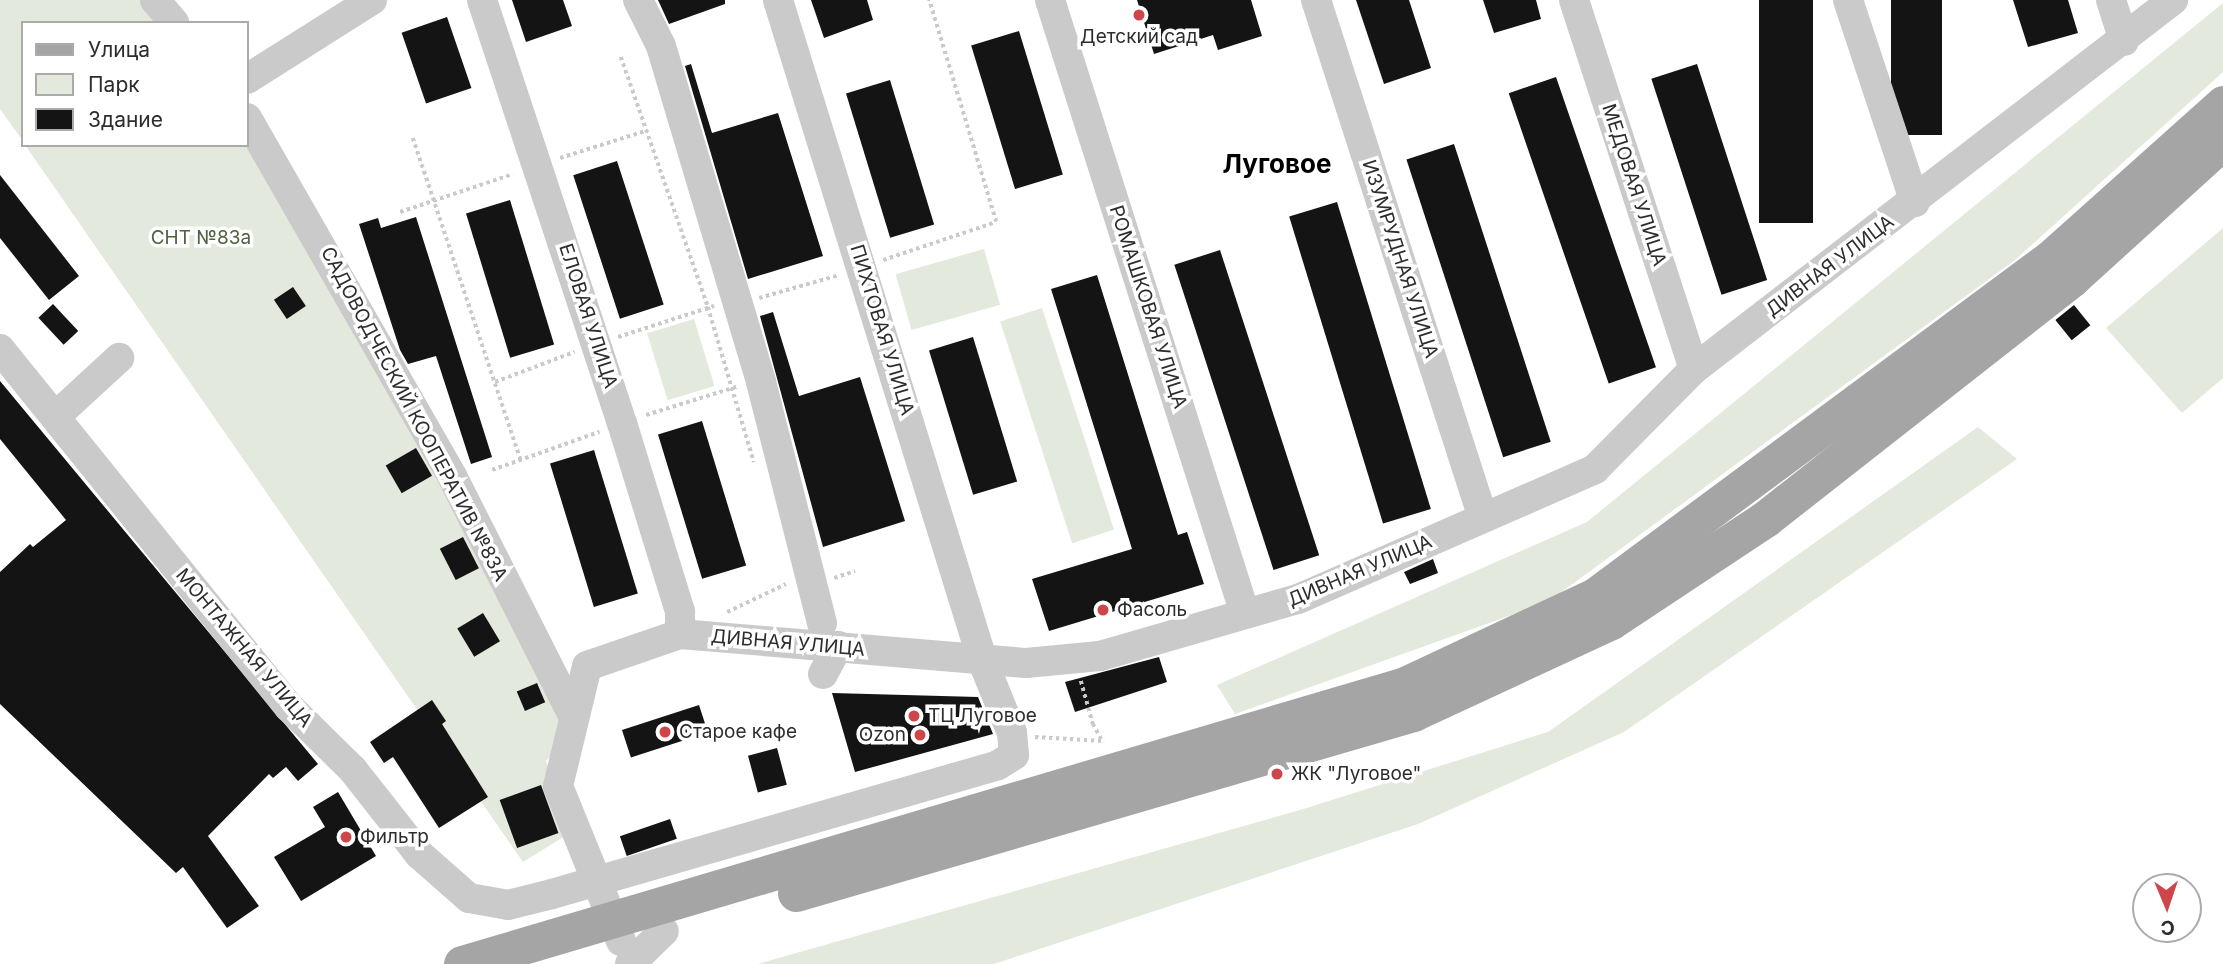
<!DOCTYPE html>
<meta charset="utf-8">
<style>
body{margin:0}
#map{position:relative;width:2223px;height:964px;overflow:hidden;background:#fff;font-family:Inter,sans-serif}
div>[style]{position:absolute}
.green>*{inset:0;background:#e3e9dc;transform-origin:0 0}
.building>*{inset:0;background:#141414;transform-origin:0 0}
.path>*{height:3.5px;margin-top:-1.75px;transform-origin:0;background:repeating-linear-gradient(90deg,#cacaca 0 3.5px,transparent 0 7px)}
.minor>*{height:30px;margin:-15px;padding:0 15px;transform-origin:15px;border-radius:15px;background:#cacaca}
.major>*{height:37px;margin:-18.5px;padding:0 18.5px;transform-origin:18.5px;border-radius:18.5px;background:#a5a5a5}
.dots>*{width:19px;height:19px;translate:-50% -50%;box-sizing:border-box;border:4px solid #fff;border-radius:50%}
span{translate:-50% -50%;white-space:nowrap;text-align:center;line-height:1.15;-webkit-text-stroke:7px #fff;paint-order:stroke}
.poi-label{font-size:19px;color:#2d2d2d}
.left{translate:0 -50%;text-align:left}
.right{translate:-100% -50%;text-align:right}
.street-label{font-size:19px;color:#2d2d2d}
.park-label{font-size:19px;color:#4f6340}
.district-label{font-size:26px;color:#000;font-weight:700}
.legend{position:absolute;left:21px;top:21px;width:228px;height:126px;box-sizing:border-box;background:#fff;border:2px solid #ababab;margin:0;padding:9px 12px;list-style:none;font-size:21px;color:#2d2d2d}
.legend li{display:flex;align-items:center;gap:14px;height:35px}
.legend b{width:35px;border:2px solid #ababab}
.north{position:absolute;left:2132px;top:873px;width:70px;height:70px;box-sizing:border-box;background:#fff;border:2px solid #ababab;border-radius:50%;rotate:178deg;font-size:19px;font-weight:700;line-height:28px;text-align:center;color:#2d2d2d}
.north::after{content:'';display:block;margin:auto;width:24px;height:32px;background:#ce454a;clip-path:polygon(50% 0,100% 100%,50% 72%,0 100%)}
</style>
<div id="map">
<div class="green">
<div style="clip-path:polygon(0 0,142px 0,161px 23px,23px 23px,23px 141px,0 109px)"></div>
<div style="clip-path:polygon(2223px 3px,2223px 72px,2015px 260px,1548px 602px,1235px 714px,1217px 685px,1587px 522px)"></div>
<div style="clip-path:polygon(25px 145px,247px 145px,306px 234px,575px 728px,546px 761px,573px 831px,523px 862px)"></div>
<div style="clip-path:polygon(2223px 228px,2223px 378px,2182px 413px,2106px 328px)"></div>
<div style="left:984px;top:249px;width:58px;height:92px;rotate:74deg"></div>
<div style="left:1042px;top:308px;width:233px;height:44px;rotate:72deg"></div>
<div style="left:694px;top:319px;width:70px;height:49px;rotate:73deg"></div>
<div style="clip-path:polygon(1978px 427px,2017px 459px,1624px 732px,1418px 824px,994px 964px,758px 964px,1300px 810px,1548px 732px)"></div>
</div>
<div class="building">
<div style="clip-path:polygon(512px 0,563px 0,572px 26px,526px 42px)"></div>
<div style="clip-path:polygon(658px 0,725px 0,725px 4px,669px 24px)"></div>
<div style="clip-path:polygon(811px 0,867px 0,873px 20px,824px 38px)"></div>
<div style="clip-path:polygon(1137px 0,1251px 0,1262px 36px,1218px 50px,1213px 35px,1154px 54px)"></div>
<div style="clip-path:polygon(1356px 0,1409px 0,1431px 68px,1384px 84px)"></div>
<div style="clip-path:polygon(1483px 0,1536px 0,1541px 19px,1494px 33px)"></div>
<div style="left:1759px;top:0;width:54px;height:223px"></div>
<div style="left:1891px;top:0;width:51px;height:135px"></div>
<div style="clip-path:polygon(2013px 0,2068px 0,2078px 33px,2028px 47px)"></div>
<div style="left:447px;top:17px;width:75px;height:48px;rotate:71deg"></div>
<div style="left:1019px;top:31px;width:150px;height:50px;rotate:73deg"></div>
<div style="clip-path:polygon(691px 64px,712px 133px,778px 113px,823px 256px,748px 279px,685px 66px)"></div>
<div style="left:1697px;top:64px;width:227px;height:48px;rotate:72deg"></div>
<div style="left:1556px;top:77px;width:307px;height:50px;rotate:71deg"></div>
<div style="left:890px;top:80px;width:151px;height:46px;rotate:73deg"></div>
<div style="left:1454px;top:144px;width:313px;height:50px;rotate:72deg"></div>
<div style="left:617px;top:161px;width:151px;height:46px;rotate:72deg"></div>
<div style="clip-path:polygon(0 175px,79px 276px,49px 300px,0 238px)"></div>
<div style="left:510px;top:200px;width:151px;height:46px;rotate:73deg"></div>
<div style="left:1337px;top:202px;width:321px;height:50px;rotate:73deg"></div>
<div style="clip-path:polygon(416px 217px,492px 457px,471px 464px,436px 356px,408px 364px,400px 350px,359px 224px,378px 218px,381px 228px)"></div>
<div style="left:1220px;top:250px;width:321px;height:48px;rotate:72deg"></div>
<div style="clip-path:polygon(1097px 275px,1178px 535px,1187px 532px,1204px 584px,1049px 631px,1032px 579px,1132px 549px,1051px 289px)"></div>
<div style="left:293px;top:287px;width:23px;height:23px;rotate:56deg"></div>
<div style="left:53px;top:304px;width:37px;height:20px;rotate:47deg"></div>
<div style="left:2074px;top:305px;width:26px;height:24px;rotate:51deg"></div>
<div style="clip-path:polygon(773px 312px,799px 396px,860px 377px,905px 521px,823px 547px,760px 316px)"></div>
<div style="left:973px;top:337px;width:151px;height:46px;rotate:73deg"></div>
<div style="clip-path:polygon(0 381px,318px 764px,298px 781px,286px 767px,273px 778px,269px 774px,208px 836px,259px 906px,227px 928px,183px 867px,176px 873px,0 704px,0 572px,30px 544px,33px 547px,66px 520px,0 439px)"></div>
<div style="left:702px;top:421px;width:151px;height:46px;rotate:73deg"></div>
<div style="left:416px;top:448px;width:32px;height:35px;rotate:60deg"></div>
<div style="left:594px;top:450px;width:150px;height:46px;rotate:73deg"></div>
<div style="left:463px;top:537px;width:35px;height:26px;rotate:63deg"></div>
<div style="clip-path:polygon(1433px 559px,1438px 573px,1410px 584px,1404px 572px)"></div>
<div style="left:483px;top:613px;width:33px;height:30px;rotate:59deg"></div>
<div style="clip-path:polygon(1159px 657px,1167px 682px,1075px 712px,1065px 682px)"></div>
<div style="left:537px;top:683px;width:21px;height:22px;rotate:67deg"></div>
<div style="clip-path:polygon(832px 693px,978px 697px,993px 734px,855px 772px)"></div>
<div style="clip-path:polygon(432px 700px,446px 721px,442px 724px,488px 797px,439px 828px,393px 757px,384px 763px,370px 742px)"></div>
<div style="left:699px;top:705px;width:29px;height:81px;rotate:72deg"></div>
<div style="left:777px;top:748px;width:38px;height:30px;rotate:75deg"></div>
<div style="left:541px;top:785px;width:51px;height:44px;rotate:70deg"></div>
<div style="clip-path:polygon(338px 792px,376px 856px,301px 901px,274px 857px,325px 827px,313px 807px)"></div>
<div style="left:670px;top:819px;width:21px;height:53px;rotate:71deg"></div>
</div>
<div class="path">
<div style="left:621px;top:57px;width:265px;rotate:70.8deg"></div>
<div style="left:708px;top:307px;width:162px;rotate:73.5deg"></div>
<div style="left:413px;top:138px;width:341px;rotate:71.5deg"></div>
<div style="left:560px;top:158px;width:89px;rotate:-17.6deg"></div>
<div style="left:400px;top:212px;width:119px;rotate:-18.6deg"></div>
<div style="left:883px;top:260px;width:119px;rotate:-18.6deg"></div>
<div style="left:996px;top:222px;width:232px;rotate:-106.8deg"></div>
<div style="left:759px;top:298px;width:83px;rotate:-16deg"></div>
<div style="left:618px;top:337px;width:101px;rotate:-17.9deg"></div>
<div style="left:495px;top:382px;width:85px;rotate:-20.8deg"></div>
<div style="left:646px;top:415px;width:97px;rotate:-17.3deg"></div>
<div style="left:492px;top:470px;width:114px;rotate:-19.6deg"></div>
<div style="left:834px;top:578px;width:22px;rotate:-18deg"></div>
<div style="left:727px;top:612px;width:65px;rotate:-25.4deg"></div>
<div style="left:1081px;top:681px;width:45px;rotate:74.4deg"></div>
<div style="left:1093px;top:724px;width:21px;rotate:61deg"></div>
<div style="left:1035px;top:737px;width:68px;rotate:3.4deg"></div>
</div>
<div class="minor">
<div style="left:155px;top:0;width:30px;rotate:50deg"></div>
<div style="left:482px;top:0;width:446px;rotate:71.7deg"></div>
<div style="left:622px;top:423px;width:198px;rotate:72.9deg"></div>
<div style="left:680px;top:612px;width:22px;rotate:90deg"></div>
<div style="left:638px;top:0;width:51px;rotate:63.4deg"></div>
<div style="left:661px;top:46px;width:351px;rotate:73.4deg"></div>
<div style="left:761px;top:382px;width:249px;rotate:75.8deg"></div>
<div style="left:1050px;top:0;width:644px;rotate:72.38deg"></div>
<div style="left:1316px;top:0;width:544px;rotate:72.13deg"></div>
<div style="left:1574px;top:0;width:388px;rotate:72deg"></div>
<div style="left:1848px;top:0;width:213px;rotate:71.7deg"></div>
<div style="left:2111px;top:0;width:43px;rotate:72.4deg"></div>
<div style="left:247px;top:79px;width:148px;rotate:-32.3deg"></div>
<div style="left:247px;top:118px;width:413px;rotate:60.2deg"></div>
<div style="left:452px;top:476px;width:267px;rotate:63.2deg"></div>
<div style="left:0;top:349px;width:460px;rotate:51.1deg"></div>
<div style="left:289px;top:707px;width:90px;rotate:44.5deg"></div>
<div style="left:353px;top:770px;width:108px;rotate:51.8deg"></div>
<div style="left:420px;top:855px;width:65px;rotate:41.3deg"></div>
<div style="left:469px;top:898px;width:40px;rotate:10deg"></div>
<div style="left:508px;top:905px;width:45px;rotate:-14deg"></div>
<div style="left:552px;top:894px;width:464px;rotate:-16.1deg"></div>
<div style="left:998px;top:765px;width:19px;rotate:-32deg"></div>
<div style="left:1014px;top:755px;width:22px;rotate:-95deg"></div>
<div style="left:1012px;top:733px;width:77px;rotate:-112.2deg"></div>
<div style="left:983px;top:662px;width:693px;rotate:-107.21deg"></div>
<div style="left:56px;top:416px;width:86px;rotate:-42.6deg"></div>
<div style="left:823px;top:674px;width:32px;rotate:-62deg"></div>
<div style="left:621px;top:941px;width:167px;rotate:-112.1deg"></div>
<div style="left:558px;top:786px;width:123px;rotate:-76.4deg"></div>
<div style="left:587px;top:666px;width:98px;rotate:-19deg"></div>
<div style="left:680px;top:634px;width:347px;rotate:4.8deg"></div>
<div style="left:1026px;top:663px;width:74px;rotate:-5.4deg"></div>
<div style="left:1100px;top:656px;width:206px;rotate:-16.1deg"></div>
<div style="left:1298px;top:599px;width:324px;rotate:-23.6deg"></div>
<div style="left:1595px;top:469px;width:141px;rotate:-45.3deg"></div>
<div style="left:1694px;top:369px;width:605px;rotate:-37.61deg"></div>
<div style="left:630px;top:964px;width:47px;rotate:-44.1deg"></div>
</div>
<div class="major">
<div style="left:796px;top:893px;width:643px;rotate:-16.26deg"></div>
<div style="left:1413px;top:713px;width:218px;rotate:-24.9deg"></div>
<div style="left:1611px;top:621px;width:185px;rotate:-33.5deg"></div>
<div style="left:1765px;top:519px;width:390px;rotate:-38.1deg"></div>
<div style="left:2072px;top:278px;width:204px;rotate:-42.2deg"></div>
<div style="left:462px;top:964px;width:983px;rotate:-16.48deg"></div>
<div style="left:1405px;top:685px;width:210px;rotate:-25.1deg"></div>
<div style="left:1595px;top:596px;width:568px;rotate:-36.55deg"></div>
<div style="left:2051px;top:258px;width:231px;rotate:-41.8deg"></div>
</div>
<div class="dots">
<div style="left:1139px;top:15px;background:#ce454a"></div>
<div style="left:1103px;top:610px;background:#ce454a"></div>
<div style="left:914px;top:716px;background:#ce454a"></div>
<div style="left:665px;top:732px;background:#ce454a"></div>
<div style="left:920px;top:735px;background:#ce454a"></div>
<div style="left:1277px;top:774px;background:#ce454a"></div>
<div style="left:346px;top:837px;background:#ce454a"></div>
</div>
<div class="poi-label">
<span style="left:1139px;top:37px">Детский сад</span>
<span class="left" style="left:1117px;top:610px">Фасоль</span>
<span class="left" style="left:928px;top:716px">ТЦ Луговое</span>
<span class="left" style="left:679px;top:732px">Старое кафе</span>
<span class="right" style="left:906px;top:735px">Ozon</span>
<span class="left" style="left:1291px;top:774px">ЖК "Луговое"</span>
<span class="left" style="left:360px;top:837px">Фильтр</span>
</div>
<div class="street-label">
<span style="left:1634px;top:185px;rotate:72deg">МЕДОВАЯ УЛИЦА</span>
<span style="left:1400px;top:259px;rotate:72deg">ИЗУМРУДНАЯ УЛИЦА</span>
<span style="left:1830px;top:266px;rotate:-37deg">ДИВНАЯ УЛИЦА</span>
<span style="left:1148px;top:307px;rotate:72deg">РОМАШКОВАЯ УЛИЦА</span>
<span style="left:588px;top:316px;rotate:72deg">ЕЛОВАЯ УЛИЦА</span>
<span style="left:882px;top:330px;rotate:73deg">ПИХТОВАЯ УЛИЦА</span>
<span style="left:414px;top:414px;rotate:62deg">САДОВОДЧЕСКИЙ КООПЕРАТИВ №83А</span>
<span style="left:1360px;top:571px;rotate:-23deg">ДИВНАЯ УЛИЦА</span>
<span style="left:788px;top:643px;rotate:5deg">ДИВНАЯ УЛИЦА</span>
<span style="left:244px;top:648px;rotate:50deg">МОНТАЖНАЯ УЛИЦА</span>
</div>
<div class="park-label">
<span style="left:201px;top:238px">СНТ №83а</span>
</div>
<div class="district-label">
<span style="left:1277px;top:164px">Луговое</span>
</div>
<ul class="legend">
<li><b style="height:9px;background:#a5a5a5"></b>Улица</li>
<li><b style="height:19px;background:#e3e9dc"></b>Парк</li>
<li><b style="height:19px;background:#141414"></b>Здание</li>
</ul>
<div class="north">С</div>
</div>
